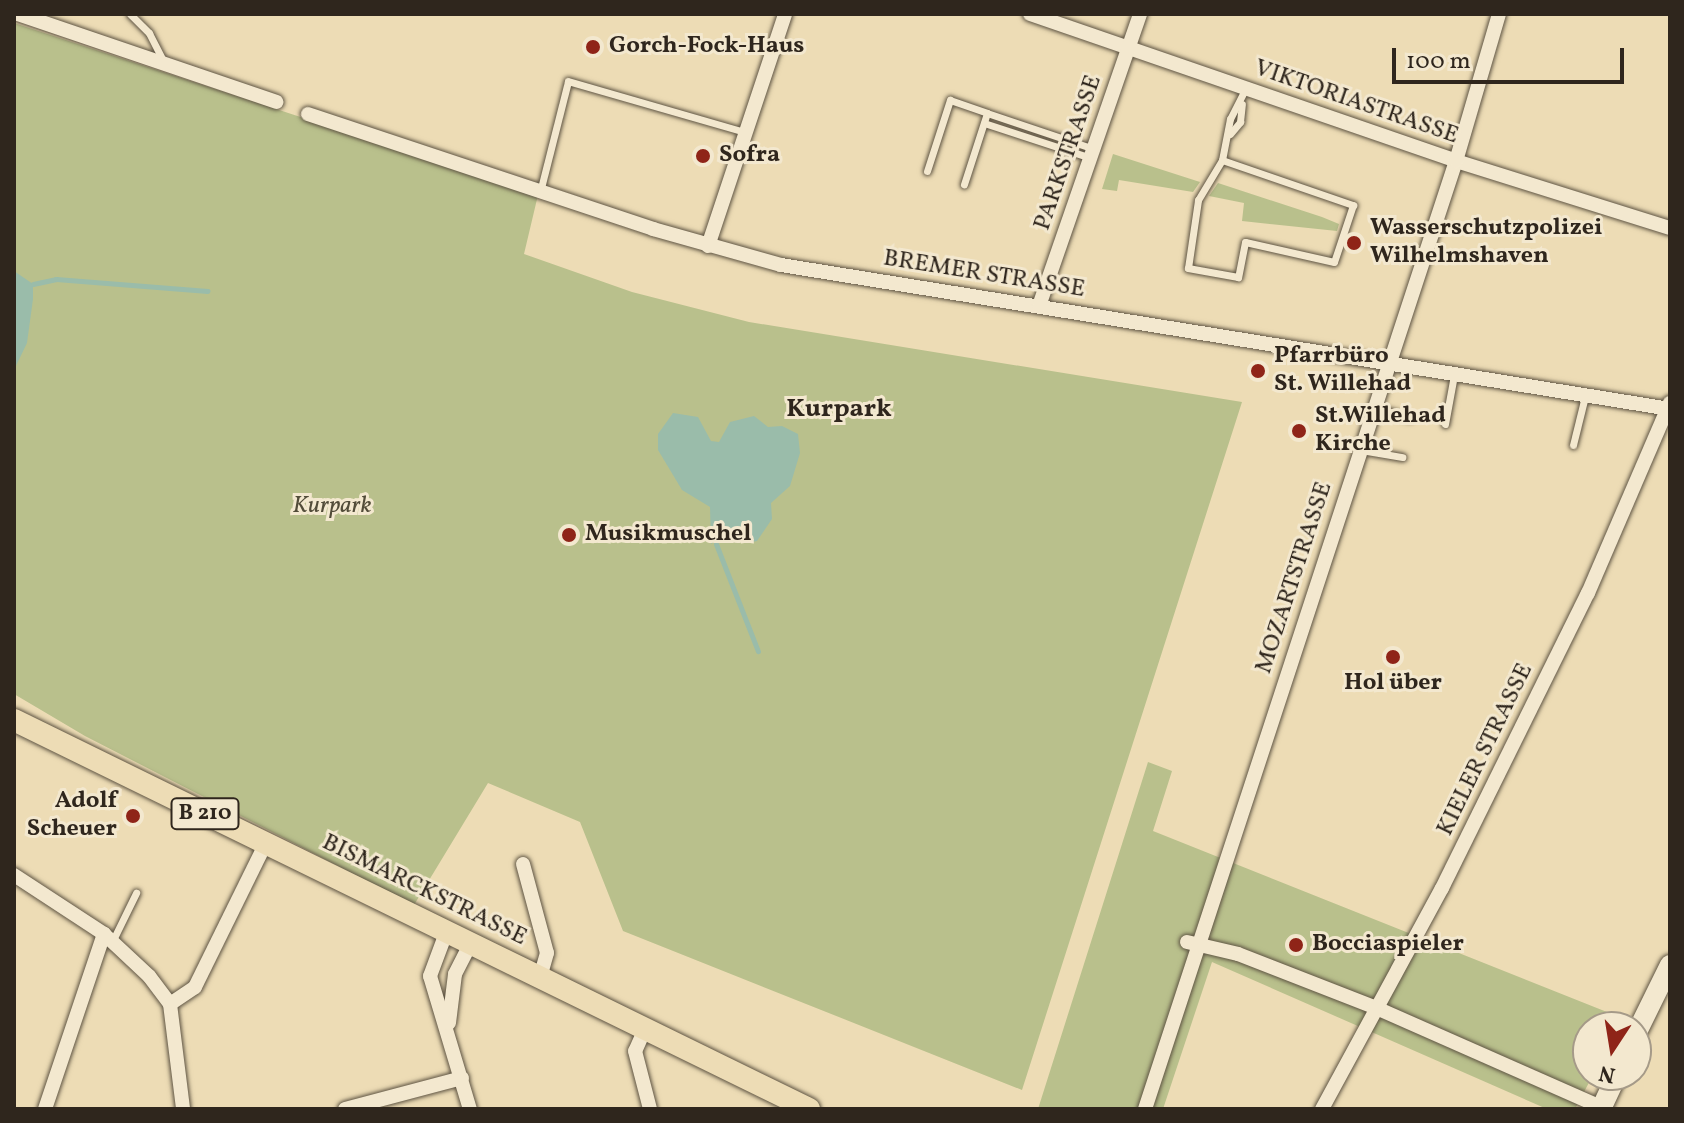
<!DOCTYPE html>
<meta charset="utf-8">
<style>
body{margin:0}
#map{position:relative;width:1684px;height:1123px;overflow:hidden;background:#eddcb5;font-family:Vollkorn,serif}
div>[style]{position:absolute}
.green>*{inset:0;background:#b9c08c}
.water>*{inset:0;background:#9abcaa}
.stream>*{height:5px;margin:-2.5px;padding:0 2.5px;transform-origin:2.5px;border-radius:2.5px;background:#9abcaa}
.roads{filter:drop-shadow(0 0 2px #5e5443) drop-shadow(0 0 2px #5e5443)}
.service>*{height:7px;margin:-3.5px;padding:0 3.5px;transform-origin:3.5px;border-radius:3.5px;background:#f3e8cf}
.minor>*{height:14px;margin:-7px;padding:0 7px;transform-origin:7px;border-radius:7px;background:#f3e8cf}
.secondary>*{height:20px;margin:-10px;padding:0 10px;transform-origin:10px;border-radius:10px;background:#f3e8cf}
.primary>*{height:22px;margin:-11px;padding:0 11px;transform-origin:11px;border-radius:11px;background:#eddcb5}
.dots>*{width:22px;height:22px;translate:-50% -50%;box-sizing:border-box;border:4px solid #f3e8cf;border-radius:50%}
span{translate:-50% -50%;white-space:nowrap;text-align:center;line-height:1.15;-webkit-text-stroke:6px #f3e8cf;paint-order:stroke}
.shield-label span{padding:2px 6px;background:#f3e8cf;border:2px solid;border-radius:6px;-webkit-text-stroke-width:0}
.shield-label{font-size:22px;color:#2f261d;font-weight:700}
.poi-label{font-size:24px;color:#2f261d;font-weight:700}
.left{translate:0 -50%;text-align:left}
.right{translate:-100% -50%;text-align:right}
.street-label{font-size:24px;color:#2f261d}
.park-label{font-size:24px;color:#524c39;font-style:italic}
.neighbourhood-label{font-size:26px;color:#2f261d;font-weight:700}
.frame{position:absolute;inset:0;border:16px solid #2f261d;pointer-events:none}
.north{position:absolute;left:1572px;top:1011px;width:80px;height:80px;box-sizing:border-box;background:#f3e8cf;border:2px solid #a59a88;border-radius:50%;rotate:192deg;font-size:22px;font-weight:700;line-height:32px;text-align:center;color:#2f261d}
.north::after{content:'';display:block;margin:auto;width:28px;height:36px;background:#8f2418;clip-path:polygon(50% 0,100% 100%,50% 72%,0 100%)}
.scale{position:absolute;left:1392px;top:48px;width:232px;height:36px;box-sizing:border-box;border:4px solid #2f261d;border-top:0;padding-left:10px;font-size:24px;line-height:28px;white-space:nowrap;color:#2f261d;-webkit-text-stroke:6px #f3e8cf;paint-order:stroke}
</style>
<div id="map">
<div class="green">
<div style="clip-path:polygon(14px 23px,538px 195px,524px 254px,632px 292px,749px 322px,1242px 402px,1022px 1090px,623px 931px,580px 822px,488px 783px,414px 905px,85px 736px,14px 694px)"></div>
<div style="clip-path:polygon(1113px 154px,1200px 182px,1193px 192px,1119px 180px,1117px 191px,1102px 189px)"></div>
<div style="clip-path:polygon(1218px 183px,1322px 217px,1339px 224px,1337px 231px,1242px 221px,1244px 203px,1209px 196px)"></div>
<div style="clip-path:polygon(1148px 762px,1172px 771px,1153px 831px,1622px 1018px,1617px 1027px,1588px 1027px,1588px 1075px,1593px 1075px,1575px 1109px,1547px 1109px,1212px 962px,1163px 1109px,1038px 1109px)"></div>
</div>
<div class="water">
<div style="clip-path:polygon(14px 271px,33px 284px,33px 299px,27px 343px,14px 370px)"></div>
<div style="clip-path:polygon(673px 413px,698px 417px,711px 441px,719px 442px,730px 422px,754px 416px,768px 427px,782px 426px,798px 434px,800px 453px,790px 486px,771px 503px,772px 519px,757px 541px,748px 543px,726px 532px,711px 544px,710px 507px,682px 490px,658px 450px,658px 434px)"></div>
</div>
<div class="stream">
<div style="left:33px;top:284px;width:24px;rotate:-12deg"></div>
<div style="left:56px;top:279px;width:152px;rotate:4.5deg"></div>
<div style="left:716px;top:544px;width:115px;rotate:68.6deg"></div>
</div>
<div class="roads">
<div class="service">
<div style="left:130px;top:14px;width:27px;rotate:45deg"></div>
<div style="left:149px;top:33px;width:33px;rotate:63deg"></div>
<div style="left:987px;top:113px;width:113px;rotate:18.6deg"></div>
<div style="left:984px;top:123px;width:113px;rotate:18.1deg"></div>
<div style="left:1230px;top:134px;width:16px;rotate:-50deg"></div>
<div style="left:1240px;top:122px;width:18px;rotate:-84deg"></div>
<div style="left:1222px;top:160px;width:139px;rotate:19deg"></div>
<div style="left:1353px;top:205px;width:60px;rotate:108.4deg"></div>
<div style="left:1334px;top:262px;width:91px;rotate:-167.3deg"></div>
<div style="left:1245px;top:242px;width:36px;rotate:101deg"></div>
<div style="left:1238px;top:277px;width:51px;rotate:-169.8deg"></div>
<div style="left:1188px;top:268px;width:69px;rotate:-81.6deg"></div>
<div style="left:1198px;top:200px;width:47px;rotate:-59deg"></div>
<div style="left:1222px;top:160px;width:42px;rotate:-79deg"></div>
<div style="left:1230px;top:119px;width:35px;rotate:-63deg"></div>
<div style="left:927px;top:171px;width:75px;rotate:-72.1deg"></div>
<div style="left:950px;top:100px;width:39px;rotate:19deg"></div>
<div style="left:987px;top:113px;width:75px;rotate:107.9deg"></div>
<div style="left:540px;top:192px;width:114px;rotate:-75.8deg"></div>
<div style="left:568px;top:81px;width:184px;rotate:16.1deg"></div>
<div style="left:1374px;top:407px;width:37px;rotate:17deg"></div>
<div style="left:1445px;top:424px;width:50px;rotate:-79.6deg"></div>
<div style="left:1573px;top:445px;width:50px;rotate:-76.2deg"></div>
<div style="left:1361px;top:450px;width:42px;rotate:9.7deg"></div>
<div style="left:112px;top:942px;width:55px;rotate:-63.9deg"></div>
</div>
<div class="minor">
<div style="left:18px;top:14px;width:273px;rotate:18.8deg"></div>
<div style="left:1030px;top:14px;width:451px;rotate:19deg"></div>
<div style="left:1456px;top:161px;width:224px;rotate:17.4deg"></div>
<div style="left:308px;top:114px;width:364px;rotate:18.4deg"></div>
<div style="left:653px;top:229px;width:133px;rotate:15.7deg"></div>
<div style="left:781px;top:265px;width:901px;rotate:9.2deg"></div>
<div style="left:708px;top:246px;width:244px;rotate:-71.6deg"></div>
<div style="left:1039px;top:306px;width:309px;rotate:-70.9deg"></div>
<div style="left:523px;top:864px;width:92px;rotate:74.9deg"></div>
<div style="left:547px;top:953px;width:25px;rotate:106deg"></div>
<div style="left:14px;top:875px;width:108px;rotate:33.2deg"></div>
<div style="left:104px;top:934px;width:62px;rotate:43deg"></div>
<div style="left:149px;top:976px;width:35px;rotate:53deg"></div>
<div style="left:170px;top:1004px;width:106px;rotate:82.9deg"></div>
<div style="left:446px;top:933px;width:46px;rotate:110.4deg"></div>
<div style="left:430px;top:976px;width:139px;rotate:73.3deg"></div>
<div style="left:1187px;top:942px;width:52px;rotate:13.2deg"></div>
<div style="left:1238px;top:954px;width:146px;rotate:21.3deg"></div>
<div style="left:1374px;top:1007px;width:253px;rotate:23.8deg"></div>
<div style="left:170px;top:1004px;width:30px;rotate:-34deg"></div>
<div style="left:195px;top:987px;width:161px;rotate:-63.8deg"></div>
<div style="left:449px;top:1023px;width:49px;rotate:-83deg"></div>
<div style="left:455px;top:974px;width:34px;rotate:-63deg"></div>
<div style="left:645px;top:1029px;width:24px;rotate:114deg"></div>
<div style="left:635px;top:1051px;width:60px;rotate:75.5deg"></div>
<div style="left:45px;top:1109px;width:185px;rotate:-71.4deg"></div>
<div style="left:345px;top:1109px;width:121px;rotate:-14.8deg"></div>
<div style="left:1145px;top:1109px;width:998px;rotate:-71.84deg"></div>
<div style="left:1456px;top:161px;width:153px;rotate:-73.7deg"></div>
<div style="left:1322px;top:1109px;width:251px;rotate:-61.5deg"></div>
<div style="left:1442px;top:888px;width:329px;rotate:-63.7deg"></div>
<div style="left:1588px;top:593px;width:207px;rotate:-66.7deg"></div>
</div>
<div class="secondary">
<div style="left:1636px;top:1034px;width:77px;rotate:-63.8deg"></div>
<div style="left:1601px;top:1109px;width:38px;rotate:-65deg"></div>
</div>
<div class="primary">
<div style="left:14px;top:720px;width:885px;rotate:26.07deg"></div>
</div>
</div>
<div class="dots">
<div style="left:593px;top:47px;background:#8f2418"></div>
<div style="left:703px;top:156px;background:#8f2418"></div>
<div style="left:1354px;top:243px;background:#8f2418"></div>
<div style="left:1258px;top:371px;background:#8f2418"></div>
<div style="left:1299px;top:431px;background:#8f2418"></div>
<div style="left:569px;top:535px;background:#8f2418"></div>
<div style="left:1393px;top:657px;background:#8f2418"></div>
<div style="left:133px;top:816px;background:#8f2418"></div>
<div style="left:1296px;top:945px;background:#8f2418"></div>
</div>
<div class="shield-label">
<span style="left:205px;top:814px">B 210</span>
</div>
<div class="poi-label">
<span class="left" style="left:609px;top:47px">Gorch-Fock-Haus</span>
<span class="left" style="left:719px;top:156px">Sofra</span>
<span class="left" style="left:1370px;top:243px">Wasserschutzpolizei<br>Wilhelmshaven</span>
<span class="left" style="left:1274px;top:371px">Pfarrbüro<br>St. Willehad</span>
<span class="left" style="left:1315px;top:431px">St.Willehad<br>Kirche</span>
<span class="left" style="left:585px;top:535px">Musikmuschel</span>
<span style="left:1393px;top:684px">Hol über</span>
<span class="right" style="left:117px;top:816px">Adolf<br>Scheuer</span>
<span class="left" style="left:1312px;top:945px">Bocciaspieler</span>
</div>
<div class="street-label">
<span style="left:1356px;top:103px;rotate:19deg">VIKTORIASTRASSE</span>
<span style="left:1069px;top:153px;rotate:-71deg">PARKSTRASSE</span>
<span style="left:984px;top:275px;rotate:9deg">BREMER STRASSE</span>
<span style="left:1295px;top:578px;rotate:-72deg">MOZARTSTRASSE</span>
<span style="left:1486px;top:750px;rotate:-64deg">KIELER STRASSE</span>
<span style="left:424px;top:891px;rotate:26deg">BISMARCKSTRASSE</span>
</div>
<div class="park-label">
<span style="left:332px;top:507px">Kurpark</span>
</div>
<div class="neighbourhood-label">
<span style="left:839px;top:410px">Kurpark</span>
</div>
<div class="frame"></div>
<div class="north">N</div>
<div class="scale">100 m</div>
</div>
